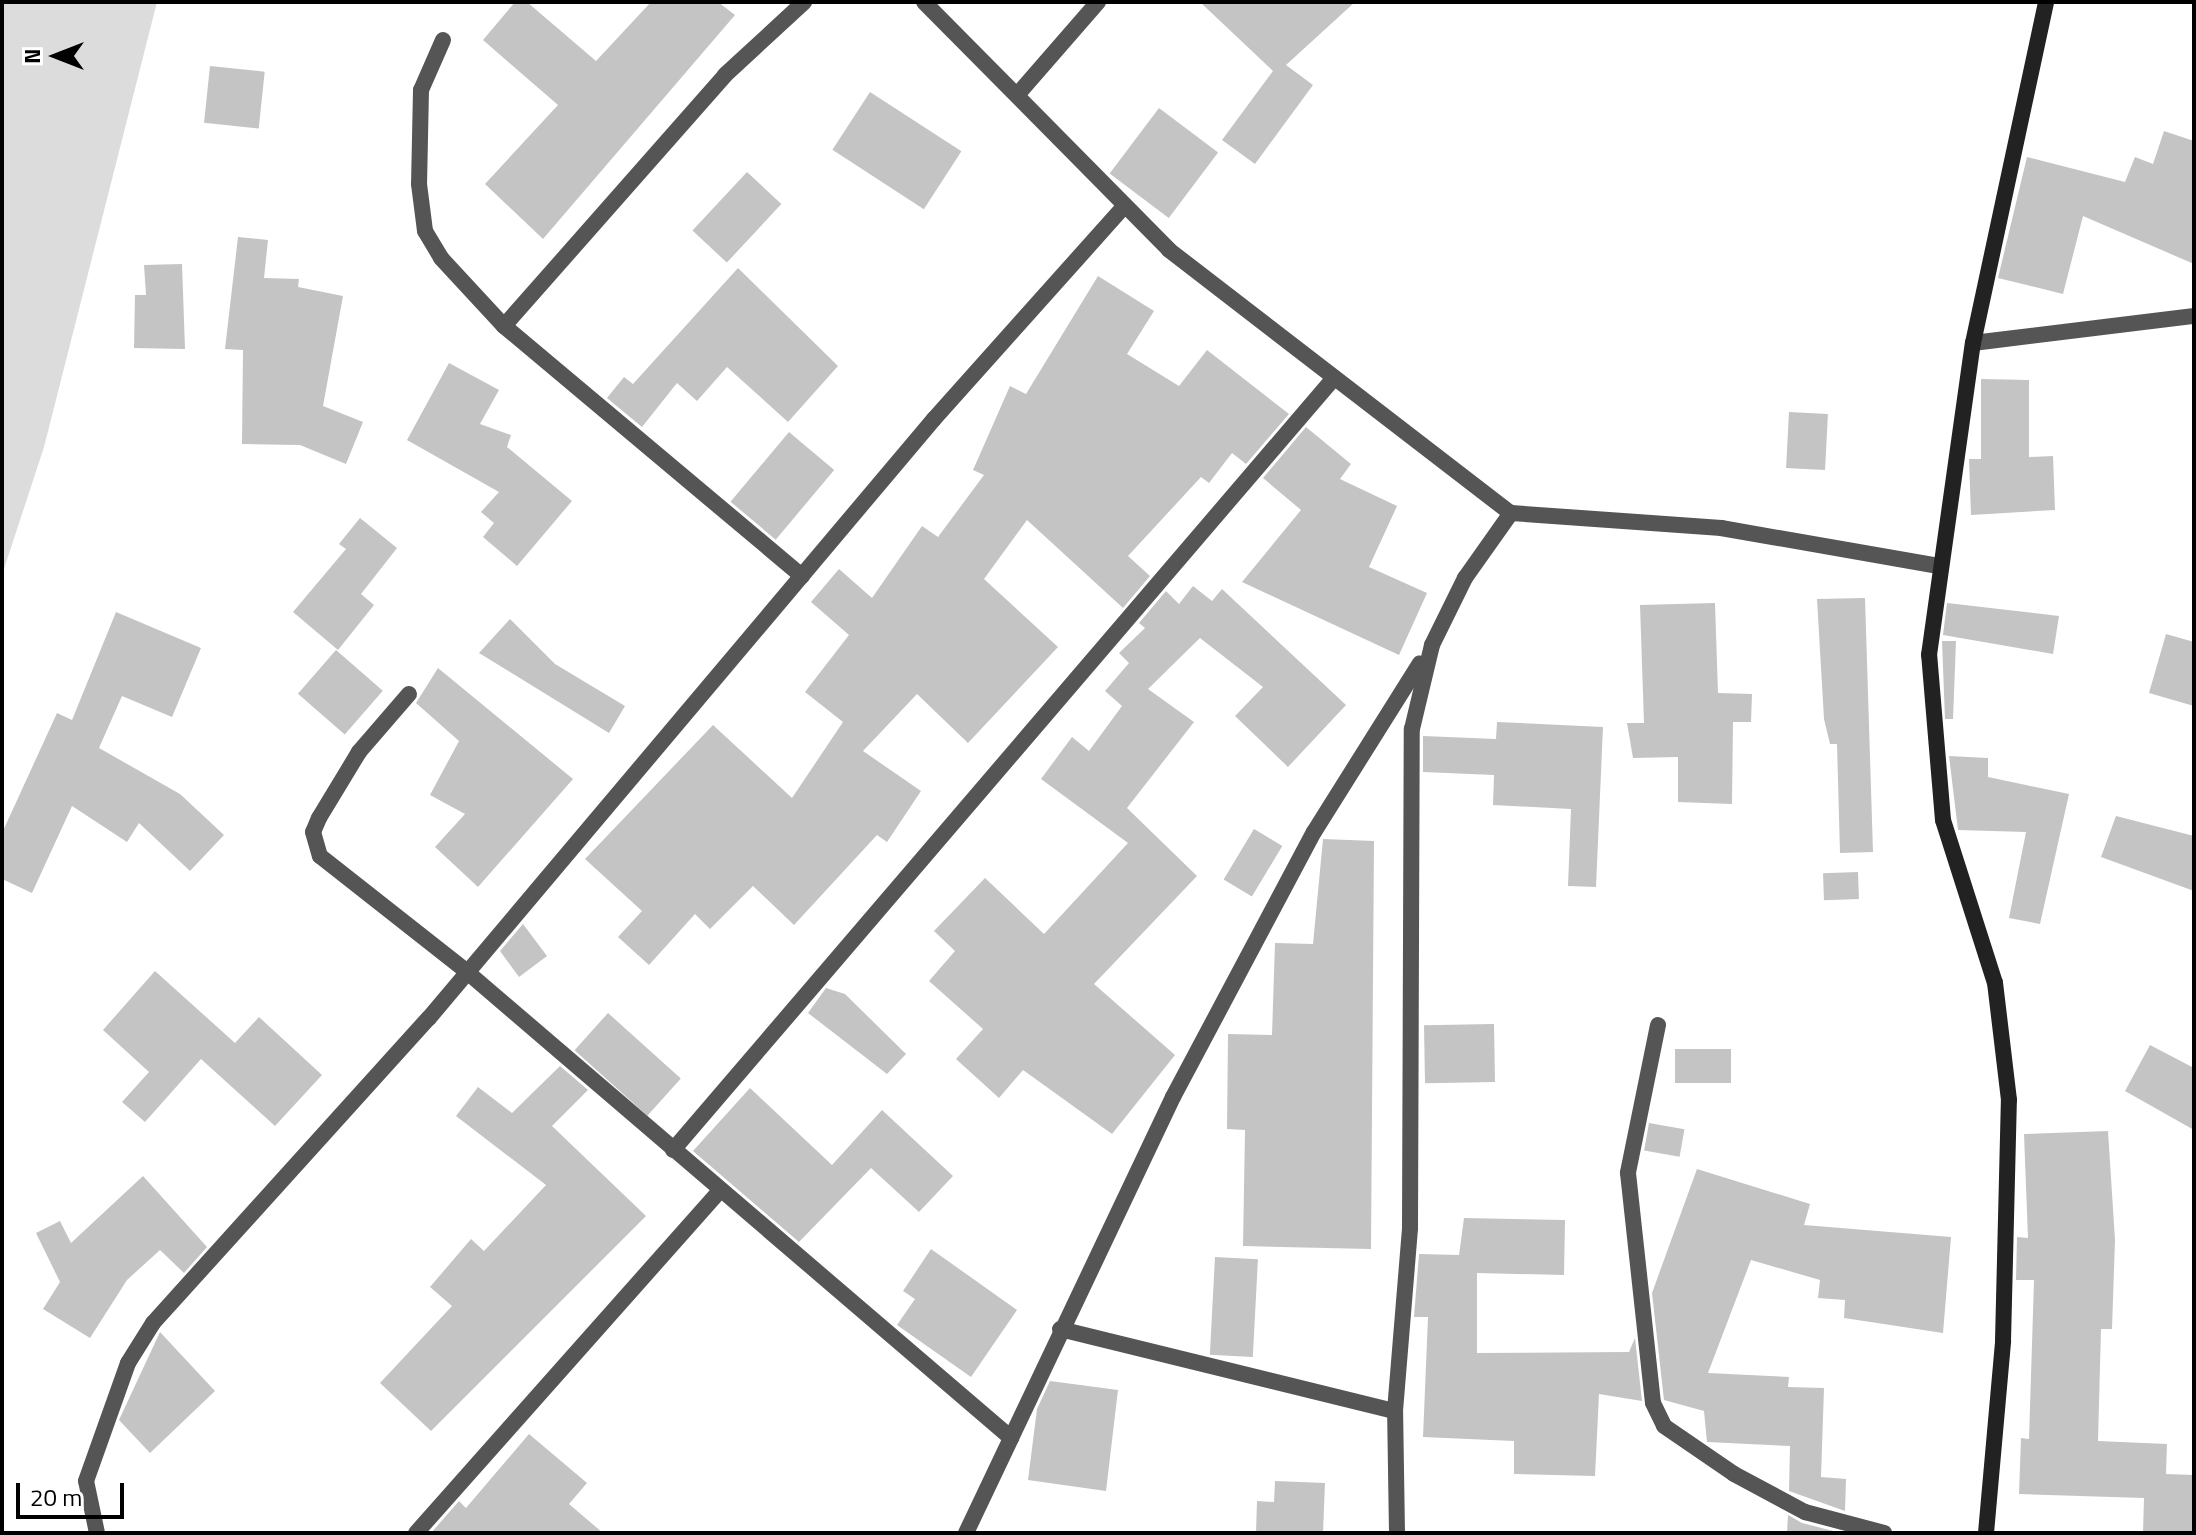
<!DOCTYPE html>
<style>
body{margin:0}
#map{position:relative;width:2196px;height:1535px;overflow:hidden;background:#fff;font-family:"Titillium Web",sans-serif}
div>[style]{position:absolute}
.green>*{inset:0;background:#dcdcdc}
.building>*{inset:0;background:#c4c4c4;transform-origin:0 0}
.street>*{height:16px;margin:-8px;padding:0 8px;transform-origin:8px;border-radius:8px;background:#555}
.secondary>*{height:16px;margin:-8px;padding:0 8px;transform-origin:8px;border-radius:8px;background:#222}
span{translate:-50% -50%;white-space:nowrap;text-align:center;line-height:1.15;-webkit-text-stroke:8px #fff;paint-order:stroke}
.frame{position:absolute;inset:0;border:4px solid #000;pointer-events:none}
.north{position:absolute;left:16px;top:16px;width:80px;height:80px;-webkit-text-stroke:6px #fff;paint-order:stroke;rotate:270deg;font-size:22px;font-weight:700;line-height:32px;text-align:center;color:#000}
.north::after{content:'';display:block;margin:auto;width:28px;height:36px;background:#000;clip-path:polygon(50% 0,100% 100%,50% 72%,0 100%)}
.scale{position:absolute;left:16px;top:1483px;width:108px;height:36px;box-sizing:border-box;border:4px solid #000;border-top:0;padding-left:10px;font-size:24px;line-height:28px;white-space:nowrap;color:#000;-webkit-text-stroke:6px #fff;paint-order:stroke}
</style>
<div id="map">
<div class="green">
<div style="clip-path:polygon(2px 2px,157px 2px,44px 447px,2px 575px)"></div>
</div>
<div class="building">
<div style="clip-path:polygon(515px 2px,527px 2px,596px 61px,651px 2px,718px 2px,735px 15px,543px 239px,485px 184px,558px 105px,483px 40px)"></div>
<div style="clip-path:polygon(1200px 2px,1355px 2px,1286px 65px,1313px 85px,1255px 164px,1222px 140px,1273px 71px)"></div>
<div style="left:210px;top:66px;width:55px;height:57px;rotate:6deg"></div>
<div style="left:870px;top:92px;width:109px;height:69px;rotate:33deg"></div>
<div style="left:1159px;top:108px;width:74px;height:82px;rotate:37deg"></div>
<div style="clip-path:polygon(2164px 131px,2194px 141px,2194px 264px,2083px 216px,2063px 294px,1998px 278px,2027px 157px,2125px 182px,2135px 157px,2153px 164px)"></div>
<div style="left:747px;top:172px;width:47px;height:80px;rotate:43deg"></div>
<div style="clip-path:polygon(238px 237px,268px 240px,264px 278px,299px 279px,298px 287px,343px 296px,323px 406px,363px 422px,346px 464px,300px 445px,242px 444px,243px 350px,225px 349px)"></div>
<div style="clip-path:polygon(182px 264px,185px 349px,134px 348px,135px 295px,146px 295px,144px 265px)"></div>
<div style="clip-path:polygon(738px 268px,838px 366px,788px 422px,727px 367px,697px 401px,677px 383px,642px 427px,607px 398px,624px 377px,633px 384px)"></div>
<div style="clip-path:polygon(1098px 276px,1154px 311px,1127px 354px,1179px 386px,1207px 350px,1289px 414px,1246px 464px,1232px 453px,1209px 483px,1201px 477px,1128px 556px,1150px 576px,1123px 608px,1027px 520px,984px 579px,1058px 647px,968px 743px,917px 694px,863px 751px,921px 791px,887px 842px,877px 835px,794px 925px,753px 886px,710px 929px,695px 914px,649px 965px,618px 937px,642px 911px,585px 859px,713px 725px,792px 798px,843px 722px,805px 692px,849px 635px,811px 602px,839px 569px,872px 598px,922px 526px,938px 537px,984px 475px,973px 470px,1010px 386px,1026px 394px)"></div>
<div style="clip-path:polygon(449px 363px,499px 390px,480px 424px,511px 435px,507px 447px,572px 501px,517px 566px,483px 537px,494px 523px,481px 512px,499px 492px,407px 440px)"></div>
<div style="clip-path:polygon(1981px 379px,2029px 380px,2029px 457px,2053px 456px,2055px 510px,1971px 515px,1969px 459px,1981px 459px)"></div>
<div style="left:1789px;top:412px;width:39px;height:56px;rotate:3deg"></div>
<div style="clip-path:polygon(1306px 427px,1351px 464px,1340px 479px,1397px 506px,1369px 567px,1427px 593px,1399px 655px,1242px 582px,1301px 510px,1263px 478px)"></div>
<div style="left:789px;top:432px;width:59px;height:91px;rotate:40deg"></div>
<div style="clip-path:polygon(360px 518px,397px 548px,361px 594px,374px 605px,338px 650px,293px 612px,346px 549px,339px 544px)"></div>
<div style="clip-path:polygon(1193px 586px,1212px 601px,1222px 589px,1346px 705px,1288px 767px,1235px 716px,1263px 687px,1200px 638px,1148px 689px,1194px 722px,1127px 808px,1197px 876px,1094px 984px,1175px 1055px,1112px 1134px,1023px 1070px,999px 1098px,956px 1059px,983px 1029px,929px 981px,955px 951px,934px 931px,985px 878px,1044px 934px,1128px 843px,1041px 779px,1072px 737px,1089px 751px,1122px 706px,1105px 691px,1129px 663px,1119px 653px,1145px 628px,1139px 623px,1166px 591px,1179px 604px)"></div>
<div style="clip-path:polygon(1865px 598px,1873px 852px,1840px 853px,1837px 744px,1830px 744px,1824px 719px,1817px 599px)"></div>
<div style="clip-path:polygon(1715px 603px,1718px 693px,1752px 694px,1751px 722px,1733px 722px,1732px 804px,1678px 802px,1678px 757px,1633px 758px,1627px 723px,1644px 723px,1640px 605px)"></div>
<div style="clip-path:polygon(1947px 603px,2059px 616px,2053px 654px,1943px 635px)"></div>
<div style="clip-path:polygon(116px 612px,201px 648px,172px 717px,122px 696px,99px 748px,180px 794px,224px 835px,190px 871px,139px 823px,127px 842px,72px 806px,32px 893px,2px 879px,2px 833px,57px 713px,72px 720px)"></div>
<div style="clip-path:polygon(510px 619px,555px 664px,625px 706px,609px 733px,479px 653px)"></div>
<div style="clip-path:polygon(2166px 634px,2194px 642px,2194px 706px,2149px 693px)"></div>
<div style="clip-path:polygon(1942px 641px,1956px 641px,1953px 719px,1945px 719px)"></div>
<div style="left:336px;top:650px;width:62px;height:58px;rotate:41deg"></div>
<div style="clip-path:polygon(438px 668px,573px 779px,478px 887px,435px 847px,465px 814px,430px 795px,459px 741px,416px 703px)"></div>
<div style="clip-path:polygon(1497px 722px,1603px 727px,1596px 887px,1568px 886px,1571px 809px,1493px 805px,1494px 775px,1423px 772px,1423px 736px,1496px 739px)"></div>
<div style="clip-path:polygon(1949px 756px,1988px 758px,1988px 777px,2069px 794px,2040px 924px,2009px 918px,2026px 832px,1958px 830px)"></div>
<div style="clip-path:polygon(2116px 816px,2194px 836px,2194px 891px,2101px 857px)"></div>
<div style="left:1254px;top:829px;width:33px;height:59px;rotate:31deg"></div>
<div style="clip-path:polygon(1323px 839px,1374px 841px,1371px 1249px,1243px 1246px,1245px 1130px,1227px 1129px,1228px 1034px,1272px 1035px,1275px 943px,1313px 944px)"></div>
<div style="left:1858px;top:872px;width:27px;height:35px;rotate:88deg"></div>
<div style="clip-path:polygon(523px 924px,547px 956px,519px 977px,500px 951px)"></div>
<div style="clip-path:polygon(155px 971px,235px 1043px,259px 1017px,322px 1075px,275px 1126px,201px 1059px,145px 1122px,122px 1102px,149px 1072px,103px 1030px)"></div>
<div style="clip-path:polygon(826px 988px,845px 994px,906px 1054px,887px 1074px,808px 1013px)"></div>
<div style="left:608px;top:1013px;width:98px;height:50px;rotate:42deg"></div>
<div style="left:1494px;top:1024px;width:58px;height:70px;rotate:89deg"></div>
<div style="clip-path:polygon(2150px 1045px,2194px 1068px,2194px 1130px,2125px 1091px)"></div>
<div style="left:1675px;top:1049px;width:56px;height:34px"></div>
<div style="clip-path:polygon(560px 1066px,588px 1090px,552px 1126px,646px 1216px,431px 1431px,380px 1383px,452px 1306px,430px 1287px,471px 1239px,484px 1251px,546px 1185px,456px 1116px,478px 1087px,512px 1113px)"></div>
<div style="clip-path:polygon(750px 1088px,832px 1165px,882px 1110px,953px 1176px,919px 1212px,871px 1168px,799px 1242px,693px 1151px)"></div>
<div style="left:1649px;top:1123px;width:36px;height:28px;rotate:10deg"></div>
<div style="clip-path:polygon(2108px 1131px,2115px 1240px,2112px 1329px,2101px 1329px,2098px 1441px,2167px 1444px,2166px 1474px,2194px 1475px,2194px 1533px,2143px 1533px,2144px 1498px,2019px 1494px,2021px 1438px,2029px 1439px,2034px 1280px,2016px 1280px,2017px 1237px,2028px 1238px,2024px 1134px)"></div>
<div style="clip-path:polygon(1697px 1169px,1810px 1204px,1804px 1225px,1951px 1237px,1943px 1333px,1844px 1318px,1845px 1300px,1818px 1298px,1820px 1280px,1751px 1260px,1708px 1373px,1789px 1377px,1788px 1387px,1824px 1388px,1821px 1477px,1846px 1479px,1845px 1511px,1789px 1491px,1790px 1446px,1707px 1442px,1704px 1411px,1664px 1400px,1652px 1293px)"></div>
<div style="clip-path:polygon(143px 1176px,207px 1247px,184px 1273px,160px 1250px,127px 1280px,90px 1338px,43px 1309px,60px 1282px,36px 1233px,60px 1221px,71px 1243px)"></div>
<div style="clip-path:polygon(1464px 1218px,1565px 1220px,1564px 1275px,1477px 1273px,1477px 1353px,1629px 1352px,1635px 1338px,1642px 1401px,1599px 1394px,1595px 1476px,1514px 1474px,1514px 1441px,1423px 1437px,1428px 1317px,1414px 1317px,1419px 1254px,1459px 1255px)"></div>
<div style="clip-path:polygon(931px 1249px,1017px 1310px,971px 1377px,897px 1325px,915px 1299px,903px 1291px)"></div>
<div style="left:1215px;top:1257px;width:43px;height:98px;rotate:3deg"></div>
<div style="clip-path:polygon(160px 1332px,215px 1391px,150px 1453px,119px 1420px)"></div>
<div style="clip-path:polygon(1050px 1381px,1118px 1390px,1106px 1491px,1028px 1480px,1037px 1409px)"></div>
<div style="clip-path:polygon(529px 1434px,587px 1483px,569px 1504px,603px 1533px,431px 1533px,459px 1501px,466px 1508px)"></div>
<div style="clip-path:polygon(1275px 1481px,1325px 1483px,1323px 1533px,1256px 1533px,1257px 1501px,1274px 1502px)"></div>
<div style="clip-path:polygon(1788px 1515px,1802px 1523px,1841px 1533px,1787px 1533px)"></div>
</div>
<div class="street">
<div style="left:924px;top:2px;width:349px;rotate:45.3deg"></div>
<div style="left:1169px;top:250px;width:431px;rotate:37.6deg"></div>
<div style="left:1511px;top:513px;width:211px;rotate:4.1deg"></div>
<div style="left:1721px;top:528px;width:221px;rotate:9.9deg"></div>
<div style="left:443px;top:40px;width:55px;rotate:113.7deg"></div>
<div style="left:421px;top:90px;width:94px;rotate:91.2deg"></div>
<div style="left:419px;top:184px;width:47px;rotate:82.7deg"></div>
<div style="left:425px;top:231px;width:31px;rotate:59deg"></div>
<div style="left:441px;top:258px;width:93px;rotate:47.2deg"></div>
<div style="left:504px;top:326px;width:389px;rotate:40deg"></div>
<div style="left:1018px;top:94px;width:122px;rotate:-49deg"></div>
<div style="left:504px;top:326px;width:334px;rotate:-48.6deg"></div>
<div style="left:725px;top:75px;width:108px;rotate:-42.7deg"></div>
<div style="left:1973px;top:343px;width:223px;rotate:-7deg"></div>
<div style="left:409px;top:694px;width:77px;rotate:130.8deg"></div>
<div style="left:359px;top:752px;width:77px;rotate:121.2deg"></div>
<div style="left:319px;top:818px;width:15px;rotate:113deg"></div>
<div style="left:313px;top:832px;width:25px;rotate:74deg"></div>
<div style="left:320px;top:856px;width:186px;rotate:38.2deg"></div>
<div style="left:466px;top:971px;width:718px;rotate:40.59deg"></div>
<div style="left:1658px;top:1025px;width:151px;rotate:101.5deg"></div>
<div style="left:1628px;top:1173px;width:231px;rotate:83.8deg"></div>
<div style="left:1653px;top:1403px;width:25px;rotate:64deg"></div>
<div style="left:1664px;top:1426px;width:85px;rotate:34.4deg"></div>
<div style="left:1734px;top:1474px;width:81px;rotate:28.2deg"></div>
<div style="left:1805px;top:1512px;width:82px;rotate:14.9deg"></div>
<div style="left:673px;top:1150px;width:1016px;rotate:-49.43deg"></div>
<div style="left:1060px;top:1329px;width:345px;rotate:13.8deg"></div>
<div style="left:97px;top:1533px;width:53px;rotate:-101.9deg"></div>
<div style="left:86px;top:1481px;width:125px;rotate:-70.4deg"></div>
<div style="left:128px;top:1363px;width:47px;rotate:-58deg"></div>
<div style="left:153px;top:1323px;width:411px;rotate:-47.9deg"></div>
<div style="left:429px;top:1018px;width:783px;rotate:-49.87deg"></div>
<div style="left:934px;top:419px;width:282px;rotate:-48.2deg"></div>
<div style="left:416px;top:1533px;width:458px;rotate:-48.4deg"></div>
<div style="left:966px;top:1533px;width:483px;rotate:-64.6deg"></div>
<div style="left:1173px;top:1097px;width:300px;rotate:-62deg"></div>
<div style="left:1314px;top:832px;width:199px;rotate:-57.9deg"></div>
<div style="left:1397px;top:1533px;width:122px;rotate:-90.9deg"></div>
<div style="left:1395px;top:1411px;width:184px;rotate:-85.3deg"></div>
<div style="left:1410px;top:1228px;width:499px;rotate:-89.8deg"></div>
<div style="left:1412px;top:729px;width:86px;rotate:-76.6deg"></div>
<div style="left:1432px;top:645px;width:75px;rotate:-63.8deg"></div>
<div style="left:1465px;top:578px;width:80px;rotate:-54.7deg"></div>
</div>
<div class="secondary">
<div style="left:1986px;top:1533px;width:193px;rotate:-84.9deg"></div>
<div style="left:2003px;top:1341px;width:241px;rotate:-88.6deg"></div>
<div style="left:2009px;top:1100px;width:118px;rotate:-96.8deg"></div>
<div style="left:1995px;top:983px;width:171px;rotate:-107.7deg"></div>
<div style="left:1943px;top:820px;width:166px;rotate:-94.8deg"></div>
<div style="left:1929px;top:655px;width:315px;rotate:-82deg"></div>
<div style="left:1973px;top:343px;width:349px;rotate:-77.9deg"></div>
</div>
<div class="frame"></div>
<div class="north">N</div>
<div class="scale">20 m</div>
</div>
